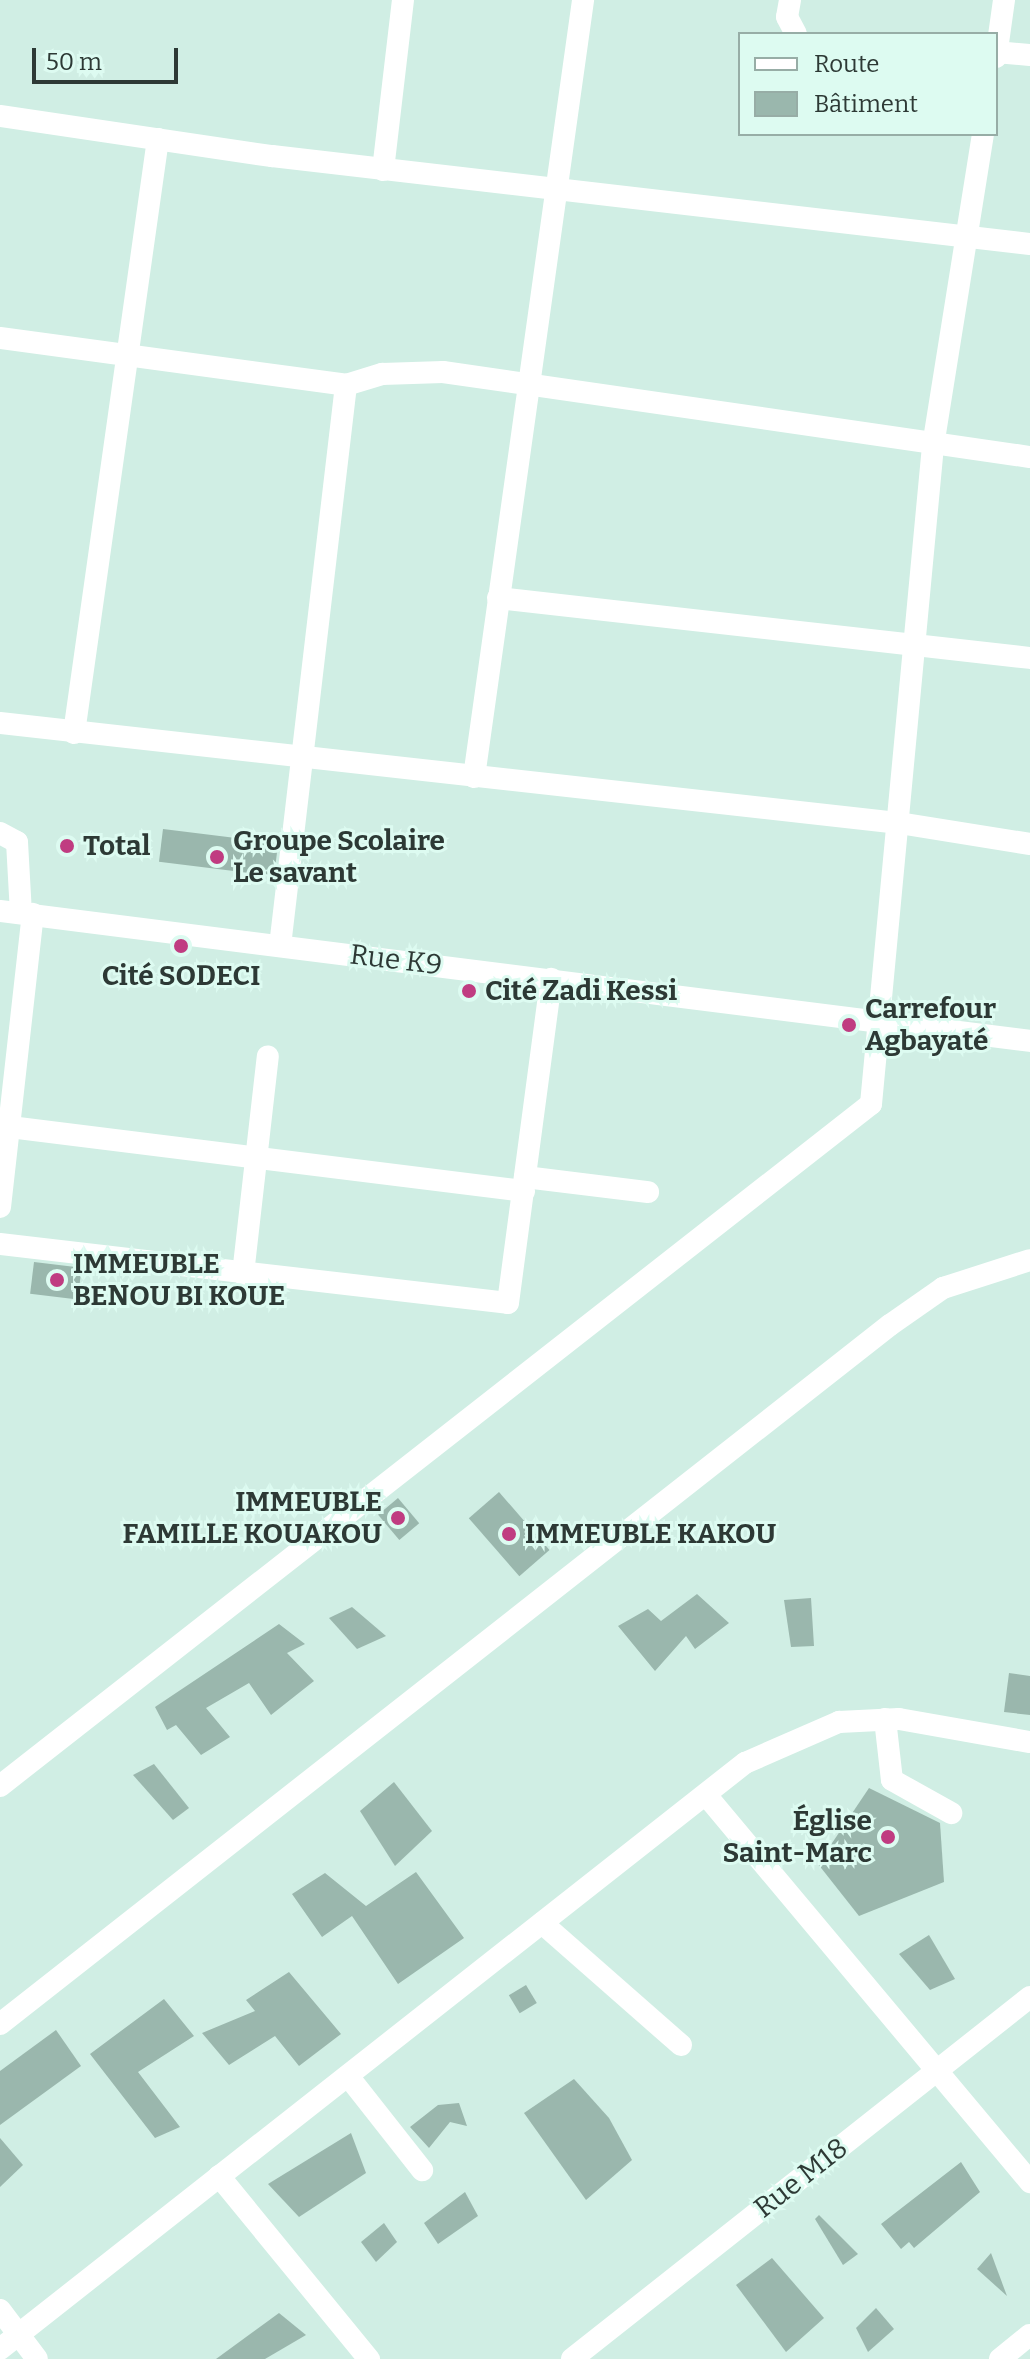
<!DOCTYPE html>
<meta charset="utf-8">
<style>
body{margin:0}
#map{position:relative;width:1030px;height:2359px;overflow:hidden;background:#d0eee4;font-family:Bitter,serif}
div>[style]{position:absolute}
.building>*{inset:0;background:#9ab7ad;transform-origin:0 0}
.minor>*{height:22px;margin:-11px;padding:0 11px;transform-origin:11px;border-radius:11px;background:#fff}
.dots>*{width:22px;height:22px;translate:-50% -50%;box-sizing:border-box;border:4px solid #ddfbf1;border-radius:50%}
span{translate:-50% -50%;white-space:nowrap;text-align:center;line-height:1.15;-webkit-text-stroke:6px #ddfbf1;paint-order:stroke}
.poi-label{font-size:28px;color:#2d3935;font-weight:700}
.left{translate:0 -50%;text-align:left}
.right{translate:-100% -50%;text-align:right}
.street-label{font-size:28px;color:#2d3935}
.legend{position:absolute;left:738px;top:32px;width:260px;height:104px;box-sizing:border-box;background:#ddfbf1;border:2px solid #97ada6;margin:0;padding:10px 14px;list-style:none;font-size:24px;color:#2d3935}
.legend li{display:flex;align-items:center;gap:16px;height:40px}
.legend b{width:40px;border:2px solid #97ada6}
.scale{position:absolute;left:32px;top:48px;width:146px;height:36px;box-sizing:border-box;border:4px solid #2d3935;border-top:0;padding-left:10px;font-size:24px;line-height:28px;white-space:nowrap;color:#2d3935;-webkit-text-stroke:6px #ddfbf1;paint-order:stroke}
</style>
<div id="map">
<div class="building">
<div style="left:163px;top:829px;width:116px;height:33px;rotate:7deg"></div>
<div style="left:34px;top:1262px;width:48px;height:32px;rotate:7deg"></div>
<div style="left:499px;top:1492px;width:77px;height:40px;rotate:49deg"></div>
<div style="left:398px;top:1498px;width:33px;height:26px;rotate:50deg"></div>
<div style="clip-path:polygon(697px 1594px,729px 1623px,695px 1649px,686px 1636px,655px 1671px,618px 1626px,648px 1609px,661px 1621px)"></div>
<div style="clip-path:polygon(811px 1598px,814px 1646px,791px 1647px,784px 1600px)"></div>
<div style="clip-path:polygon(352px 1607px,386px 1636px,357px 1649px,329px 1618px)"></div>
<div style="clip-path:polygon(279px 1624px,305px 1644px,287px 1653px,314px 1681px,271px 1715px,249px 1683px,206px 1708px,230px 1737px,201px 1755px,176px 1725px,167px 1730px,155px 1707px)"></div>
<div style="clip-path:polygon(1009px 1673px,1030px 1676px,1030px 1715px,1004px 1712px)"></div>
<div style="clip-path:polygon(154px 1764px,189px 1808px,173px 1820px,133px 1775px)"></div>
<div style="clip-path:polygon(394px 1782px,432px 1831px,395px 1866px,360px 1811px)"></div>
<div style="clip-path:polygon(869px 1788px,940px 1823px,944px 1882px,859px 1916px,818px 1864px)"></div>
<div style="clip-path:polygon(416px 1872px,464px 1938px,398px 1984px,352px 1916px,322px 1937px,292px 1894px,325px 1873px,366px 1906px)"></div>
<div style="clip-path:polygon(929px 1935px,955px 1979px,930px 1990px,899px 1954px)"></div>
<div style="clip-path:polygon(289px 1972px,341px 2034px,299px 2066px,275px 2036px,229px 2065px,202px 2033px,255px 2011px,246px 2000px)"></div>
<div style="left:526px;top:1985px;width:21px;height:20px;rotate:59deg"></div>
<div style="clip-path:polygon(164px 1999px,194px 2036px,138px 2072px,180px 2127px,155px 2138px,90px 2054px)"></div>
<div style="clip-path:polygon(56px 2030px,81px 2066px,0 2125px,0 2071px)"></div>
<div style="clip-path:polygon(574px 2079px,609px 2118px,632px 2160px,586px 2200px,524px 2113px)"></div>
<div style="clip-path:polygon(459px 2103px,467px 2126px,450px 2122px,429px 2148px,410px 2127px,438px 2105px)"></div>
<div style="clip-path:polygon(351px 2133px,366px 2173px,299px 2217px,268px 2184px)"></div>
<div style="clip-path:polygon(0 2138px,23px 2165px,0 2187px)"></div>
<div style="clip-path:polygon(961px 2162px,980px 2192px,914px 2248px,909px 2242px,901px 2249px,881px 2224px)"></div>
<div style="clip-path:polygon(465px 2192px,478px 2216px,438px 2244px,424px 2223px)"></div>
<div style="clip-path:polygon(819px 2215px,858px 2254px,843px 2265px,815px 2219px)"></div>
<div style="clip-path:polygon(384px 2223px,397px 2242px,376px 2262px,361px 2242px)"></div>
<div style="clip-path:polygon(991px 2253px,1007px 2296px,977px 2269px)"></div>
<div style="clip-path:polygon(772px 2258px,824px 2318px,786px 2352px,736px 2285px)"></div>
<div style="clip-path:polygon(876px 2308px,894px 2329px,868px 2352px,856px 2328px)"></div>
<div style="clip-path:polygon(279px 2313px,306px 2335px,265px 2359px,216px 2359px)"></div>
</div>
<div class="minor">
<div style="left:790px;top:0;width:17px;rotate:100deg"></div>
<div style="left:787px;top:17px;width:19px;rotate:62deg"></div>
<div style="left:996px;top:52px;width:34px;rotate:5deg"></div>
<div style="left:996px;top:57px;width:58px;rotate:-82deg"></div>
<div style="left:0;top:116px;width:275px;rotate:8.4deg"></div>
<div style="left:272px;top:156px;width:763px;rotate:6.62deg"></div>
<div style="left:383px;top:170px;width:171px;rotate:-83.3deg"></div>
<div style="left:0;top:338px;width:349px;rotate:7.7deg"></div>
<div style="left:346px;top:385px;width:38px;rotate:-17deg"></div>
<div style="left:382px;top:374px;width:61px;rotate:-1.9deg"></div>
<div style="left:443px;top:372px;width:593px;rotate:8.24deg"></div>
<div style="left:498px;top:598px;width:535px;rotate:6.43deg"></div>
<div style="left:0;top:723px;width:905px;rotate:6.35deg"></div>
<div style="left:899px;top:823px;width:133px;rotate:9.1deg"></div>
<div style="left:74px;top:733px;width:600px;rotate:-81.95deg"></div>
<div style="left:474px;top:777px;width:785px;rotate:-82.01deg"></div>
<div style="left:0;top:833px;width:19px;rotate:28deg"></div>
<div style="left:17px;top:842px;width:71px;rotate:86.8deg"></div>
<div style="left:0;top:911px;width:1038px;rotate:7.19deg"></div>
<div style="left:280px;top:946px;width:565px;rotate:-83.29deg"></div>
<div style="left:10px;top:1127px;width:518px;rotate:7.1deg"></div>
<div style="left:525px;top:1177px;width:124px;rotate:7deg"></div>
<div style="left:0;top:1207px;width:295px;rotate:-83.6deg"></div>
<div style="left:0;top:1244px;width:511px;rotate:6.62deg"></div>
<div style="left:508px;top:1303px;width:327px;rotate:-82.4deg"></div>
<div style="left:243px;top:1274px;width:219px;rotate:-83.5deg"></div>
<div style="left:885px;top:1719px;width:61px;rotate:83.5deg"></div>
<div style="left:892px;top:1780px;width:68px;rotate:29.2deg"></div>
<div style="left:0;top:1786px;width:1106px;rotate:-38.06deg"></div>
<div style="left:871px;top:1104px;width:661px;rotate:-84.62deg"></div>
<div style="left:933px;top:446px;width:316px;rotate:-80.9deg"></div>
<div style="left:706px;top:1795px;width:505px;rotate:50.06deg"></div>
<div style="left:542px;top:1923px;width:185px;rotate:41.3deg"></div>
<div style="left:0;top:2024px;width:1132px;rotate:-38.15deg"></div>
<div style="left:890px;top:1325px;width:65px;rotate:-34.9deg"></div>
<div style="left:943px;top:1288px;width:91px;rotate:-17.8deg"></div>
<div style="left:348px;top:2076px;width:120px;rotate:51.8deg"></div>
<div style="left:219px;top:2176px;width:237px;rotate:50.7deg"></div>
<div style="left:0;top:2310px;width:61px;rotate:52.9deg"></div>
<div style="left:0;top:2349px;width:948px;rotate:-38.19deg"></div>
<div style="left:745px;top:1763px;width:103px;rotate:-23.6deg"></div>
<div style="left:839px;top:1722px;width:60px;rotate:-2.9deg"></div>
<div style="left:899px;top:1719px;width:133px;rotate:10deg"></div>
<div style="left:572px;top:2359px;width:584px;rotate:-38.32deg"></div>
<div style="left:1000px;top:2359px;width:38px;rotate:-39deg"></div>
</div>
<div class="dots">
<div style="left:67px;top:846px;background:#c03c81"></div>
<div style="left:217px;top:857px;background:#c03c81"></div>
<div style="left:181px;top:946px;background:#c03c81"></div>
<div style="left:469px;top:991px;background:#c03c81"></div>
<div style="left:849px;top:1025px;background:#c03c81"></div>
<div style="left:57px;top:1280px;background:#c03c81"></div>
<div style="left:398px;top:1518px;background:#c03c81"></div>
<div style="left:509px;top:1534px;background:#c03c81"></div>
<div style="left:888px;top:1837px;background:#c03c81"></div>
</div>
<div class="poi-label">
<span class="left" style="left:233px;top:857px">Groupe Scolaire<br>Le savant</span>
<span class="left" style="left:83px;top:846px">Total</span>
<span style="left:181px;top:976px">Cité SODECI</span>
<span class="left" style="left:485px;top:991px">Cité Zadi Kessi</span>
<span class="left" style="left:865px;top:1025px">Carrefour<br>Agbayaté</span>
<span class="left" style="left:73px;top:1280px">IMMEUBLE<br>BENOU BI KOUE</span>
<span class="right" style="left:382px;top:1518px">IMMEUBLE<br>FAMILLE KOUAKOU</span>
<span class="left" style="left:525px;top:1534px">IMMEUBLE KAKOU</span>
<span class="right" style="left:872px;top:1837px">Église<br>Saint-Marc</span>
</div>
<div class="street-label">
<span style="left:396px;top:960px;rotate:7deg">Rue K9</span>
<span style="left:801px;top:2178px;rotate:-38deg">Rue M18</span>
</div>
<ul class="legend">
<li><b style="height:10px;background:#fff"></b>Route</li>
<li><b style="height:22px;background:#9ab7ad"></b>Bâtiment</li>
</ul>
<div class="scale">50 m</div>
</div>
